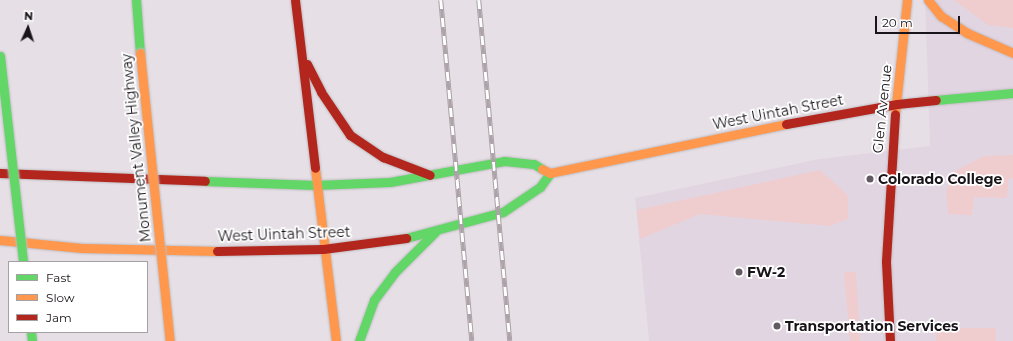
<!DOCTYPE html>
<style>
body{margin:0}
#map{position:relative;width:1013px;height:341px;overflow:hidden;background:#e6e0e6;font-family:Montserrat,sans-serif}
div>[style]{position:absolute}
.built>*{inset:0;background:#e2d5e2}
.green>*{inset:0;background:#efccce;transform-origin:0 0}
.roads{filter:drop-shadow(0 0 1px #c0bcc0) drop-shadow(0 0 1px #c0bcc0)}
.fast>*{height:9px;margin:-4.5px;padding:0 4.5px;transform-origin:4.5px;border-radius:4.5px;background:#63d668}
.slow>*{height:9px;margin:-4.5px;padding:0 4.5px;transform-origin:4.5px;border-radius:4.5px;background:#ff974d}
.jam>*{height:9px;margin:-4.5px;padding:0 4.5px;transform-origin:4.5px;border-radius:4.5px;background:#b3261e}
.rail>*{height:4.5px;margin-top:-2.25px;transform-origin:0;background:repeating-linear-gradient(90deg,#fff 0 9px,#aca2a8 0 18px);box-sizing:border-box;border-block:1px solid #aca2a8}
.bridges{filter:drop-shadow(0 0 1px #c0bcc0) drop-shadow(0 0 1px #c0bcc0)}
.fast-bridge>*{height:9px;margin:-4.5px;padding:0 4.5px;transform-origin:4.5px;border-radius:4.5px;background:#63d668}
.slow-bridge>*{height:9px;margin:-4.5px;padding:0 4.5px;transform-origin:4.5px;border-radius:4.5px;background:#ff974d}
.dots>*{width:11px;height:11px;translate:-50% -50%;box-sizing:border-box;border:2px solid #fff;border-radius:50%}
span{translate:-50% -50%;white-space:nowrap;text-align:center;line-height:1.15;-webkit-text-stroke:3.5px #fff;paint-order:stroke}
.street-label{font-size:14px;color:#191419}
.poi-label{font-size:14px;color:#191419;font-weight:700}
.left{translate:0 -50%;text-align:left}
.legend{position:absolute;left:8px;top:261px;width:140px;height:72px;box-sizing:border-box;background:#fff;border:1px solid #a3a1a3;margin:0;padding:5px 7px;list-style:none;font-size:12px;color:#191419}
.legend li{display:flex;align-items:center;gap:8px;height:20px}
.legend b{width:20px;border:1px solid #a3a1a3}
.north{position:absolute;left:8px;top:8px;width:40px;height:40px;-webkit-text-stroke:3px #fff;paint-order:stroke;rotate:3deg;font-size:11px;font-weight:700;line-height:16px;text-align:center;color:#191419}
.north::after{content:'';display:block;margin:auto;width:14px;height:18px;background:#191419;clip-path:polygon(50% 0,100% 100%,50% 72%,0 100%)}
.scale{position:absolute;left:875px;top:16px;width:85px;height:18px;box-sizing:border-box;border:2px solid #191419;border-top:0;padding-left:5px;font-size:12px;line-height:14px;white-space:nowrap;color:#191419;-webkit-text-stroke:3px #fff;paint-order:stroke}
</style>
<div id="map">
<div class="built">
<div style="clip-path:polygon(925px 0,1013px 0,1013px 341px,649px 341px,635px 198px,819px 159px,930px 146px)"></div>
</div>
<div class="green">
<div style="clip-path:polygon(954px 0,1013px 0,1013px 28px,988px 25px)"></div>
<div style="clip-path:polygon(1013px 155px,1013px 179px,1009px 178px,1007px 198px,974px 197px,972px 215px,948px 214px,946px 191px,955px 171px,984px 156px)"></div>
<div style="clip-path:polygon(820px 170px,848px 195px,848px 219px,830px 226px,700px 214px,640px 239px,637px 210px)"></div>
<div style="clip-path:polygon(844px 272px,856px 272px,860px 341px,850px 341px)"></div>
<div style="left:936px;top:328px;width:60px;height:13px"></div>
</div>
<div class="roads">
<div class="fast">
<div style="left:136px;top:0;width:53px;rotate:85.7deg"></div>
<div style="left:936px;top:100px;width:77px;rotate:-5.2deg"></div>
<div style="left:205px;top:181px;width:110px;rotate:2.1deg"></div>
<div style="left:315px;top:185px;width:75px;rotate:-2.3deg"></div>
<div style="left:390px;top:182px;width:116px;rotate:-10.4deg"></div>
<div style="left:504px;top:161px;width:30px;rotate:6deg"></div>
<div style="left:534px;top:164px;width:9px;rotate:32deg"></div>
<div style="left:406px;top:238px;width:100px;rotate:-15deg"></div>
<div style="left:503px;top:212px;width:45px;rotate:-34deg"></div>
<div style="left:540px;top:187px;width:17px;rotate:-54deg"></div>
<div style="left:31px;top:332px;width:9px;rotate:84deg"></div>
<div style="left:359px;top:341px;width:44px;rotate:-69.9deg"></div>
<div style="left:374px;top:300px;width:35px;rotate:-53deg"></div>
<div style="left:395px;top:272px;width:57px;rotate:-45deg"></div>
</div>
<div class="slow">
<div style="left:928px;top:0;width:21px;rotate:51deg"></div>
<div style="left:941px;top:16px;width:31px;rotate:33deg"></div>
<div style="left:967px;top:33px;width:50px;rotate:23.5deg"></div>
<div style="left:895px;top:114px;width:115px;rotate:-84deg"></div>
<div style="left:315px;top:168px;width:174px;rotate:83.1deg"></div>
<div style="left:542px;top:169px;width:9px;rotate:27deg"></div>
<div style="left:550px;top:173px;width:241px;rotate:-11.7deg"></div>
<div style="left:0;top:240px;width:82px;rotate:5.6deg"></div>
<div style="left:82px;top:248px;width:135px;rotate:1.3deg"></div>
</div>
<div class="jam">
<div style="left:295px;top:0;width:169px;rotate:83.2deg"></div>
<div style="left:307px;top:64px;width:31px;rotate:63deg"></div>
<div style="left:321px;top:92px;width:52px;rotate:56deg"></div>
<div style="left:350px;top:135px;width:40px;rotate:34deg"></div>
<div style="left:383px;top:157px;width:50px;rotate:21deg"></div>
<div style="left:786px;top:124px;width:113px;rotate:-10.2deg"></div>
<div style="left:897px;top:104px;width:39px;rotate:-6deg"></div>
<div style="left:0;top:173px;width:205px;rotate:2.2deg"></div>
<div style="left:217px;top:251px;width:106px;rotate:-1.1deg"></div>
<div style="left:323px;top:249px;width:84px;rotate:-7.5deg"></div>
<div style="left:890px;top:341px;width:80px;rotate:-92.9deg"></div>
<div style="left:886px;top:261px;width:147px;rotate:-86.5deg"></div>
</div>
</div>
<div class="rail">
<div style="left:441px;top:0;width:342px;rotate:84.8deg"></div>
<div style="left:479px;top:0;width:342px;rotate:84.8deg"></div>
</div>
<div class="bridges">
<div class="fast-bridge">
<div style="left:0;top:56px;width:207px;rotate:83.6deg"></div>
</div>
<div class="slow-bridge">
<div style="left:140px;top:53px;width:290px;rotate:84.1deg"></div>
</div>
</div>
<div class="dots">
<div style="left:870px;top:179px;background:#615b61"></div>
<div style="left:739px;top:272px;background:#615b61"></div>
<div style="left:777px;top:326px;background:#615b61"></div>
</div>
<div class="street-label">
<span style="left:882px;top:109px;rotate:-84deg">Glen Avenue</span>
<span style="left:778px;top:112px;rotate:-11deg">West Uintah Street</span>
<span style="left:136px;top:148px;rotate:-96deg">Monument Valley Highway</span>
<span style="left:284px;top:234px;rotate:-2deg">West Uintah Street</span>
</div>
<div class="poi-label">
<span class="left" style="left:878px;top:179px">Colorado College</span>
<span class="left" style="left:747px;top:272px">FW-2</span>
<span class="left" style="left:785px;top:326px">Transportation Services</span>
</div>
<ul class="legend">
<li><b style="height:5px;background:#63d668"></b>Fast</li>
<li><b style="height:5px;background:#ff974d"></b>Slow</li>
<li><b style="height:5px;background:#b3261e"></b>Jam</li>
</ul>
<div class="north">N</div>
<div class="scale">20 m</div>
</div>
